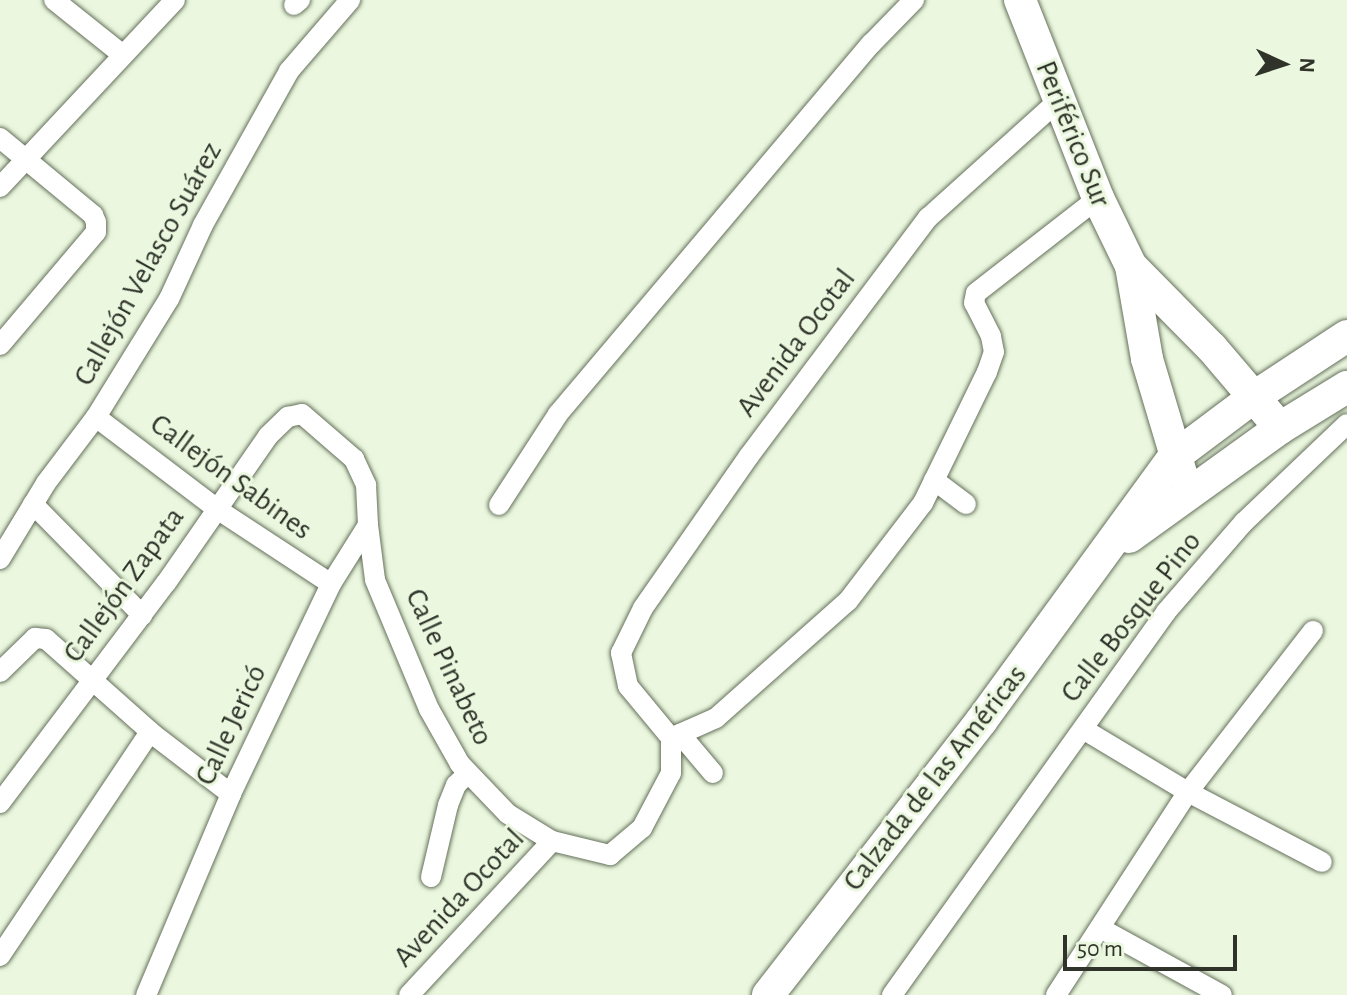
<!DOCTYPE html>
<meta charset="utf-8">
<style>
body{margin:0}
#map{position:relative;width:1347px;height:995px;overflow:hidden;background:#ebf8df;font-family:"Alegreya Sans",sans-serif}
div>[style]{position:absolute}
.roads{filter:drop-shadow(0 0 2px #65705b) drop-shadow(0 0 2px #65705b)}
.street>*{height:20px;margin:-10px;padding:0 10px;transform-origin:10px;border-radius:10px;background:#fff}
.primary>*{height:32px;margin:-16px;padding:0 16px;transform-origin:16px;border-radius:16px;background:#fff}
span{translate:-50% -50%;white-space:nowrap;text-align:center;line-height:1.15;-webkit-text-stroke:6px #ebf8df;paint-order:stroke}
.street-label{font-size:30px;color:#2f332a}
.north{position:absolute;left:1243px;top:24px;width:80px;height:80px;-webkit-text-stroke:6px #ebf8df;paint-order:stroke;rotate:93deg;font-size:22px;font-weight:700;line-height:32px;text-align:center;color:#2f332a}
.north::after{content:'';display:block;margin:auto;width:28px;height:36px;background:#2f332a;clip-path:polygon(50% 0,100% 100%,50% 72%,0 100%)}
.scale{position:absolute;left:1063px;top:935px;width:174px;height:36px;box-sizing:border-box;border:4px solid #2f332a;border-top:0;padding-left:10px;font-size:24px;line-height:28px;white-space:nowrap;color:#2f332a;-webkit-text-stroke:6px #ebf8df;paint-order:stroke}
</style>
<div id="map">
<div class="roads">
<div class="street">
<div style="left:54px;top:0;width:88px;rotate:38.6deg"></div>
<div style="left:294px;top:5px;width:8px;rotate:-40deg"></div>
<div style="left:0;top:138px;width:121px;rotate:39.6deg"></div>
<div style="left:93px;top:215px;width:8px;rotate:67deg"></div>
<div style="left:96px;top:222px;width:10px;rotate:90deg"></div>
<div style="left:96px;top:232px;width:148px;rotate:130.3deg"></div>
<div style="left:0;top:187px;width:256px;rotate:-46.9deg"></div>
<div style="left:96px;top:417px;width:152px;rotate:37.2deg"></div>
<div style="left:217px;top:509px;width:136px;rotate:33.3deg"></div>
<div style="left:934px;top:480px;width:40px;rotate:37deg"></div>
<div style="left:33px;top:504px;width:156px;rotate:45.5deg"></div>
<div style="left:499px;top:505px;width:108px;rotate:-57deg"></div>
<div style="left:558px;top:414px;width:485px;rotate:-49.8deg"></div>
<div style="left:871px;top:44px;width:62px;rotate:-45.7deg"></div>
<div style="left:368px;top:525px;width:55px;rotate:82.7deg"></div>
<div style="left:375px;top:580px;width:140px;rotate:67.3deg"></div>
<div style="left:429px;top:709px;width:63px;rotate:60.6deg"></div>
<div style="left:460px;top:764px;width:69px;rotate:46.2deg"></div>
<div style="left:508px;top:814px;width:52px;rotate:31.5deg"></div>
<div style="left:552px;top:841px;width:60px;rotate:13.6deg"></div>
<div style="left:610px;top:855px;width:42px;rotate:-40.2deg"></div>
<div style="left:642px;top:828px;width:62px;rotate:-62.2deg"></div>
<div style="left:671px;top:773px;width:35px;rotate:-90deg"></div>
<div style="left:0;top:559px;width:89px;rotate:-58.8deg"></div>
<div style="left:46px;top:483px;width:83px;rotate:-52.9deg"></div>
<div style="left:96px;top:417px;width:139px;rotate:-58.3deg"></div>
<div style="left:169px;top:299px;width:81px;rotate:-65.3deg"></div>
<div style="left:203px;top:225px;width:176px;rotate:-60.8deg"></div>
<div style="left:289px;top:71px;width:94px;rotate:-49.3deg"></div>
<div style="left:0;top:672px;width:49px;rotate:-44.2deg"></div>
<div style="left:35px;top:638px;width:11px;rotate:5deg"></div>
<div style="left:46px;top:639px;width:144px;rotate:41.6deg"></div>
<div style="left:154px;top:735px;width:97px;rotate:37.5deg"></div>
<div style="left:1083px;top:729px;width:122px;rotate:31deg"></div>
<div style="left:1188px;top:792px;width:151px;rotate:27.6deg"></div>
<div style="left:680px;top:734px;width:51px;rotate:49.8deg"></div>
<div style="left:671px;top:738px;width:67px;rotate:-129.6deg"></div>
<div style="left:628px;top:686px;width:34px;rotate:-102deg"></div>
<div style="left:621px;top:653px;width:50px;rotate:-63.9deg"></div>
<div style="left:643px;top:608px;width:185px;rotate:-55.1deg"></div>
<div style="left:749px;top:456px;width:298px;rotate:-53.1deg"></div>
<div style="left:928px;top:218px;width:175px;rotate:-42deg"></div>
<div style="left:671px;top:738px;width:49px;rotate:-24deg"></div>
<div style="left:716px;top:718px;width:176px;rotate:-41.6deg"></div>
<div style="left:848px;top:601px;width:123px;rotate:-52.6deg"></div>
<div style="left:923px;top:503px;width:146px;rotate:-64deg"></div>
<div style="left:987px;top:372px;width:21px;rotate:-71deg"></div>
<div style="left:994px;top:352px;width:16px;rotate:-101deg"></div>
<div style="left:991px;top:336px;width:37px;rotate:-117deg"></div>
<div style="left:974px;top:303px;width:10px;rotate:-79deg"></div>
<div style="left:976px;top:293px;width:155px;rotate:-37.9deg"></div>
<div style="left:0;top:803px;width:276px;rotate:-53deg"></div>
<div style="left:166px;top:583px;width:179px;rotate:-55.2deg"></div>
<div style="left:268px;top:436px;width:28px;rotate:-44deg"></div>
<div style="left:288px;top:417px;width:14px;rotate:-12deg"></div>
<div style="left:302px;top:414px;width:69px;rotate:40.9deg"></div>
<div style="left:354px;top:459px;width:29px;rotate:65deg"></div>
<div style="left:366px;top:485px;width:40px;rotate:87.1deg"></div>
<div style="left:368px;top:525px;width:70px;rotate:122.1deg"></div>
<div style="left:331px;top:584px;width:233px;rotate:115.5deg"></div>
<div style="left:231px;top:794px;width:218px;rotate:112.9deg"></div>
<div style="left:431px;top:877px;width:74px;rotate:-76.7deg"></div>
<div style="left:448px;top:805px;width:22px;rotate:-68deg"></div>
<div style="left:456px;top:785px;width:17px;rotate:-45deg"></div>
<div style="left:1100px;top:928px;width:139px;rotate:28.8deg"></div>
<div style="left:0;top:956px;width:270px;rotate:-56.2deg"></div>
<div style="left:409px;top:995px;width:210px;rotate:-47.1deg"></div>
<div style="left:892px;top:995px;width:471px;rotate:-54.4deg"></div>
<div style="left:1166px;top:612px;width:119px;rotate:-49.1deg"></div>
<div style="left:1244px;top:522px;width:142px;rotate:-43.6deg"></div>
<div style="left:1056px;top:995px;width:242px;rotate:-57deg"></div>
<div style="left:1188px;top:792px;width:204px;rotate:-52.2deg"></div>
</div>
<div class="primary">
<div style="left:1020px;top:0;width:213px;rotate:68.5deg"></div>
<div style="left:1098px;top:198px;width:76px;rotate:64.1deg"></div>
<div style="left:1131px;top:266px;width:115px;rotate:45.4deg"></div>
<div style="left:1212px;top:348px;width:105px;rotate:49.6deg"></div>
<div style="left:1131px;top:266px;width:94px;rotate:80.2deg"></div>
<div style="left:1147px;top:359px;width:119px;rotate:73.4deg"></div>
<div style="left:1129px;top:537px;width:186px;rotate:-35.8deg"></div>
<div style="left:1280px;top:428px;width:79px;rotate:-31.5deg"></div>
<div style="left:768px;top:995px;width:348px;rotate:-52.1deg"></div>
<div style="left:982px;top:720px;width:326px;rotate:-53.9deg"></div>
<div style="left:1174px;top:457px;width:100px;rotate:-36.9deg"></div>
<div style="left:1254px;top:397px;width:111px;rotate:-33.3deg"></div>
</div>
</div>
<div class="street-label">
<span style="left:1073px;top:134px;rotate:68deg">Periférico Sur</span>
<span style="left:148px;top:264px;rotate:-61deg">Callejón Velasco Suárez</span>
<span style="left:796px;top:343px;rotate:-53deg">Avenida Ocotal</span>
<span style="left:231px;top:477px;rotate:36deg">Callejón Sabines</span>
<span style="left:124px;top:585px;rotate:-54deg">Callejón Zapata</span>
<span style="left:1131px;top:617px;rotate:-52deg">Calle Bosque Pino</span>
<span style="left:449px;top:667px;rotate:65deg">Calle Pinabeto</span>
<span style="left:231px;top:725px;rotate:-65deg">Calle Jericó</span>
<span style="left:935px;top:778px;rotate:-52deg">Calzada de las Américas</span>
<span style="left:459px;top:898px;rotate:-47deg">Avenida Ocotal</span>
</div>
<div class="north">N</div>
<div class="scale">50 m</div>
</div>
